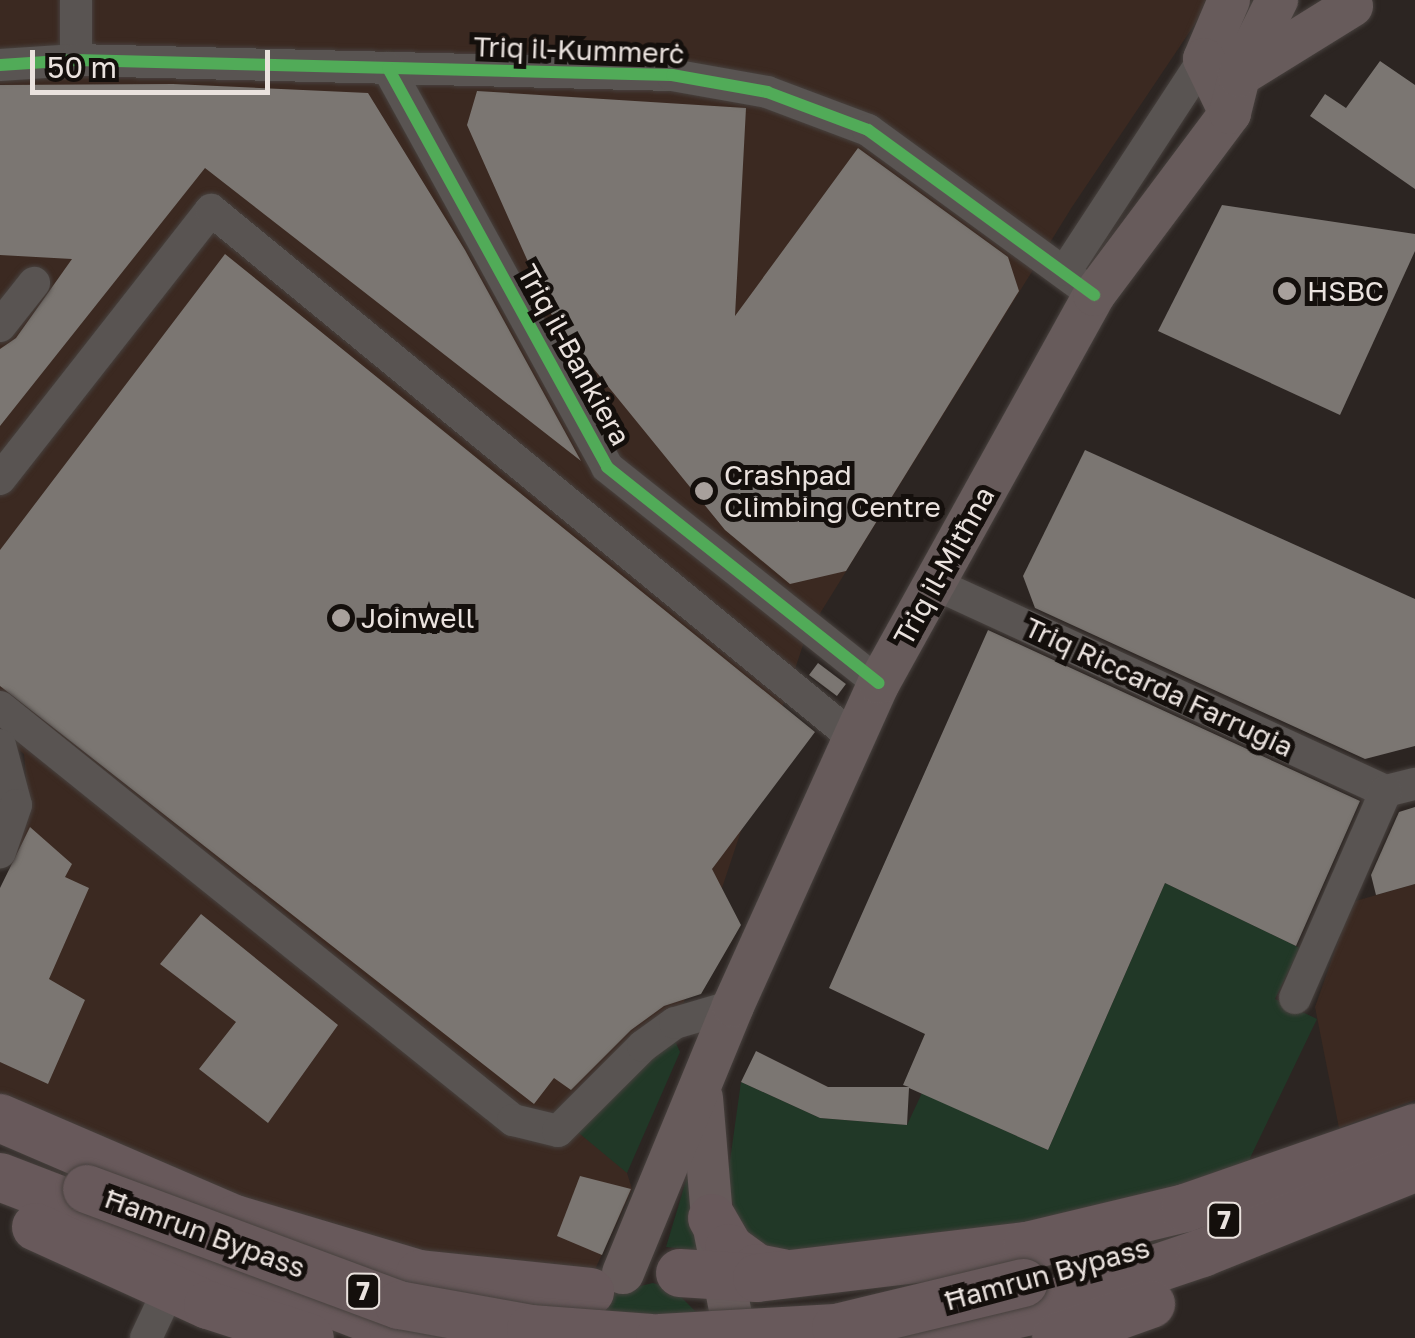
<!DOCTYPE html>
<meta charset="utf-8">
<style>
body{margin:0}
#map{position:relative;width:1415px;height:1338px;overflow:hidden;background:#2c2522;font-family:"Golos Text",sans-serif}
div>[style]{position:absolute}
.built>*{inset:0;background:#3b2921}
.green>*{inset:0;background:#213827}
.building>*{inset:0;background:#7b7672;transform-origin:0 0}
.roads{filter:drop-shadow(0 0 2px #47413e) drop-shadow(0 0 2px #47413e)}
.minor>*{height:32px;margin:-16px;padding:0 16px;transform-origin:16px;border-radius:16px;background:#595452}
.major>*{height:42px;margin:-21px;padding:0 21px;transform-origin:21px;border-radius:21px;background:#675b5b}
.highway>*{height:48px;margin:-24px;padding:0 24px;transform-origin:24px;border-radius:24px;background:#68595b}
.bridges{filter:drop-shadow(0 0 2px #47413e) drop-shadow(0 0 2px #47413e)}
.highway-bridge>*{height:48px;margin:-24px;padding:0 24px;transform-origin:24px;border-radius:24px;background:#68595b}
.cycleway>*{height:12px;margin:-6px;padding:0 6px;transform-origin:6px;border-radius:6px;background:#51ab58}
.dots>*{width:28px;height:28px;translate:-50% -50%;box-sizing:border-box;border:5px solid #140f0c;border-radius:50%}
span{translate:-50% -50%;white-space:nowrap;text-align:center;line-height:1.15;-webkit-text-stroke:10px #140f0c;paint-order:stroke}
.shield-label span{padding:2px 8px;background:#140f0c;border:2px solid;border-radius:8px;-webkit-text-stroke-width:0}
.shield-label{font-size:25px;color:#eae2de;font-weight:700}
.street-label{font-size:28px;color:#eae2de}
.poi-label{font-size:28px;color:#eae2de}
.left{translate:0 -50%;text-align:left}
.scale{position:absolute;left:30px;top:50px;width:240px;height:45px;box-sizing:border-box;border:5px solid #eae2de;border-top:0;padding-left:12px;font-size:30px;line-height:35px;white-space:nowrap;color:#eae2de;-webkit-text-stroke:8px #140f0c;paint-order:stroke}
</style>
<div id="map">
<div class="built">
<div style="clip-path:polygon(0 0,1211px 0,1072px 207px,806px 636px,627px 1173px,632px 1189px,592px 1276px,409px 1263px,0 1100px,0 897px,29px 813px,24px 754px,0 735px)"></div>
<div style="clip-path:polygon(1415px 884px,1415px 1100px,1339px 1128px,1315px 1007px,1352px 902px)"></div>
</div>
<div class="green">
<div style="clip-path:polygon(1165px 883px,1300px 948px,1275px 999px,1317px 1019px,1250px 1158px,1255px 1175px,1137px 1213px,769px 1253px,738px 1222px,727px 1182px,741px 1082px,820px 1118px,907px 1125px,922px 1093px,1048px 1150px)"></div>
<div style="clip-path:polygon(675px 1041px,680px 1052px,627px 1173px,574px 1129px,615px 1082px)"></div>
<div style="clip-path:polygon(688px 1174px,698px 1250px,666px 1247px)"></div>
<div style="clip-path:polygon(653px 1283px,673px 1289px,701px 1317px,590px 1321px,615px 1292px)"></div>
</div>
<div class="building">
<div style="clip-path:polygon(1380px 61px,1415px 85px,1415px 189px,1310px 116px,1325px 94px,1346px 108px)"></div>
<div style="clip-path:polygon(173px 84px,368px 93px,465px 250px,581px 461px,205px 168px,0 426px,0 349px,16px 338px,72px 259px,0 255px,0 85px)"></div>
<div style="clip-path:polygon(477px 91px,746px 108px,735px 316px,858px 148px,1008px 257px,1019px 291px,846px 571px,790px 584px,725px 530px,554px 320px,467px 125px)"></div>
<div style="clip-path:polygon(1222px 205px,1415px 234px,1415px 251px,1340px 415px,1158px 331px)"></div>
<div style="clip-path:polygon(225px 254px,815px 732px,712px 869px,741px 925px,701px 994px,664px 1006px,631px 1030px,571px 1090px,554px 1078px,534px 1104px,0 686px,0 550px)"></div>
<div style="clip-path:polygon(1085px 450px,1415px 599px,1415px 746px,1365px 759px,1035px 608px,1023px 576px)"></div>
<div style="clip-path:polygon(988px 630px,1360px 801px,1296px 946px,1165px 883px,1048px 1150px,909px 1088px,907px 1125px,820px 1118px,741px 1082px,756px 1051px,828px 1087px,909px 1087px,903px 1085px,925px 1034px,829px 988px)"></div>
<div style="left:818px;top:663px;width:35px;height:15px;rotate:37deg"></div>
<div style="clip-path:polygon(1415px 807px,1415px 884px,1376px 895px,1371px 875px,1399px 812px)"></div>
<div style="clip-path:polygon(30px 827px,72px 864px,65px 877px,89px 888px,49px 979px,85px 1000px,48px 1084px,0 1062px,0 888px)"></div>
<div style="clip-path:polygon(201px 914px,338px 1025px,268px 1123px,199px 1069px,236px 1022px,160px 964px)"></div>
<div style="clip-path:polygon(580px 1176px,631px 1189px,602px 1255px,557px 1236px)"></div>
</div>
<div class="roads">
<div class="minor">
<div style="left:76px;top:60px;width:60px;rotate:-90deg"></div>
<div style="left:0;top:65px;width:76px;rotate:-3.8deg"></div>
<div style="left:76px;top:60px;width:596px;rotate:1.44deg"></div>
<div style="left:672px;top:75px;width:97px;rotate:10.1deg"></div>
<div style="left:767px;top:92px;width:108px;rotate:20.6deg"></div>
<div style="left:868px;top:130px;width:280px;rotate:36.1deg"></div>
<div style="left:388px;top:68px;width:455px;rotate:61.2deg"></div>
<div style="left:607px;top:467px;width:347px;rotate:38.5deg"></div>
<div style="left:1066px;top:270px;width:252px;rotate:-56.8deg"></div>
<div style="left:0;top:326px;width:55px;rotate:-51.7deg"></div>
<div style="left:0;top:479px;width:342px;rotate:-51.9deg"></div>
<div style="left:211px;top:210px;width:833px;rotate:39.4deg"></div>
<div style="left:933px;top:583px;width:498px;rotate:24.7deg"></div>
<div style="left:1386px;top:791px;width:30px;rotate:-14deg"></div>
<div style="left:0;top:707px;width:659px;rotate:38.84deg"></div>
<div style="left:513px;top:1120px;width:46px;rotate:13.7deg"></div>
<div style="left:558px;top:1131px;width:120px;rotate:-45deg"></div>
<div style="left:643px;top:1046px;width:39px;rotate:-36deg"></div>
<div style="left:675px;top:1023px;width:60px;rotate:-16.3deg"></div>
<div style="left:0;top:745px;width:62px;rotate:75.1deg"></div>
<div style="left:16px;top:805px;width:50px;rotate:108.8deg"></div>
<div style="left:1295px;top:998px;width:226px;rotate:-66.3deg"></div>
<div style="left:146px;top:1338px;width:56px;rotate:-64.8deg"></div>
</div>
<div class="major">
<div style="left:1229px;top:0;width:64px;rotate:113deg"></div>
<div style="left:1204px;top:59px;width:60px;rotate:64.3deg"></div>
<div style="left:1239px;top:76px;width:133px;rotate:-31.8deg"></div>
<div style="left:702px;top:1098px;width:120px;rotate:85.2deg"></div>
<div style="left:712px;top:1218px;width:119px;rotate:78.9deg"></div>
<div style="left:623px;top:1273px;width:289px;rotate:-67.6deg"></div>
<div style="left:733px;top:1006px;width:354px;rotate:-65.7deg"></div>
<div style="left:879px;top:683px;width:444px;rotate:-61deg"></div>
<div style="left:1094px;top:295px;width:227px;rotate:-53.2deg"></div>
<div style="left:1230px;top:113px;width:38px;rotate:-76deg"></div>
<div style="left:1239px;top:76px;width:85px;rotate:-63.4deg"></div>
</div>
<div class="highway">
<div style="left:0;top:1118px;width:256px;rotate:23.3deg"></div>
<div style="left:235px;top:1219px;width:193px;rotate:16.6deg"></div>
<div style="left:420px;top:1274px;width:171px;rotate:6deg"></div>
<div style="left:0;top:1177px;width:421px;rotate:21deg"></div>
<div style="left:393px;top:1328px;width:50px;rotate:11.5deg"></div>
<div style="left:712px;top:1218px;width:34px;rotate:60deg"></div>
<div style="left:729px;top:1248px;width:34px;rotate:36deg"></div>
<div style="left:757px;top:1268px;width:26px;rotate:11deg"></div>
<div style="left:36px;top:1227px;width:189px;rotate:24.4deg"></div>
<div style="left:208px;top:1305px;width:107px;rotate:17.9deg"></div>
<div style="left:680px;top:1273px;width:77px;rotate:3.7deg"></div>
<div style="left:757px;top:1278px;width:272px;rotate:-6.8deg"></div>
<div style="left:1027px;top:1246px;width:163px;rotate:-13.5deg"></div>
<div style="left:1185px;top:1208px;width:244px;rotate:-19.2deg"></div>
<div style="left:916px;top:1338px;width:117px;rotate:-13.3deg"></div>
<div style="left:1030px;top:1311px;width:182px;rotate:-18.6deg"></div>
<div style="left:1202px;top:1253px;width:229px;rotate:-21.8deg"></div>
<div style="left:1056px;top:1338px;width:101px;rotate:-19.7deg"></div>
</div>
</div>
<div class="bridges">
<div class="highway-bridge">
<div style="left:87px;top:1189px;width:333px;rotate:20.4deg"></div>
<div style="left:399px;top:1305px;width:134px;rotate:10.3deg"></div>
<div style="left:531px;top:1329px;width:120px;rotate:4.3deg"></div>
<div style="left:660px;top:1338px;width:176px;rotate:-3.3deg"></div>
<div style="left:836px;top:1328px;width:193px;rotate:-13.5deg"></div>
</div>
</div>
<div class="cycleway">
<div style="left:0;top:65px;width:76px;rotate:-3.8deg"></div>
<div style="left:76px;top:60px;width:596px;rotate:1.44deg"></div>
<div style="left:672px;top:75px;width:97px;rotate:10.1deg"></div>
<div style="left:767px;top:92px;width:108px;rotate:20.6deg"></div>
<div style="left:868px;top:130px;width:280px;rotate:36.1deg"></div>
<div style="left:388px;top:68px;width:455px;rotate:61.2deg"></div>
<div style="left:607px;top:467px;width:347px;rotate:38.5deg"></div>
</div>
<div class="dots">
<div style="left:1287px;top:291px;background:#a8a09c"></div>
<div style="left:704px;top:491px;background:#a8a09c"></div>
<div style="left:341px;top:618px;background:#a8a09c"></div>
</div>
<div class="shield-label">
<span style="left:1224px;top:1220px">7</span>
<span style="left:363px;top:1291px">7</span>
</div>
<div class="street-label">
<span style="left:579px;top:50px;rotate:2deg">Triq il-Kummerċ</span>
<span style="left:574px;top:355px;rotate:61deg">Triq il-Bankiera</span>
<span style="left:944px;top:566px;rotate:-61deg">Triq il-Mitħna</span>
<span style="left:1159px;top:687px;rotate:25deg">Triq Riccarda Farrugia</span>
<span style="left:205px;top:1233px;rotate:20deg">Ħamrun Bypass</span>
<span style="left:1047px;top:1274px;rotate:-15deg">Ħamrun Bypass</span>
</div>
<div class="poi-label">
<span class="left" style="left:1307px;top:291px">HSBC</span>
<span class="left" style="left:724px;top:491px">Crashpad<br>Climbing Centre</span>
<span class="left" style="left:361px;top:618px">Joinwell</span>
</div>
<div class="scale">50 m</div>
</div>
